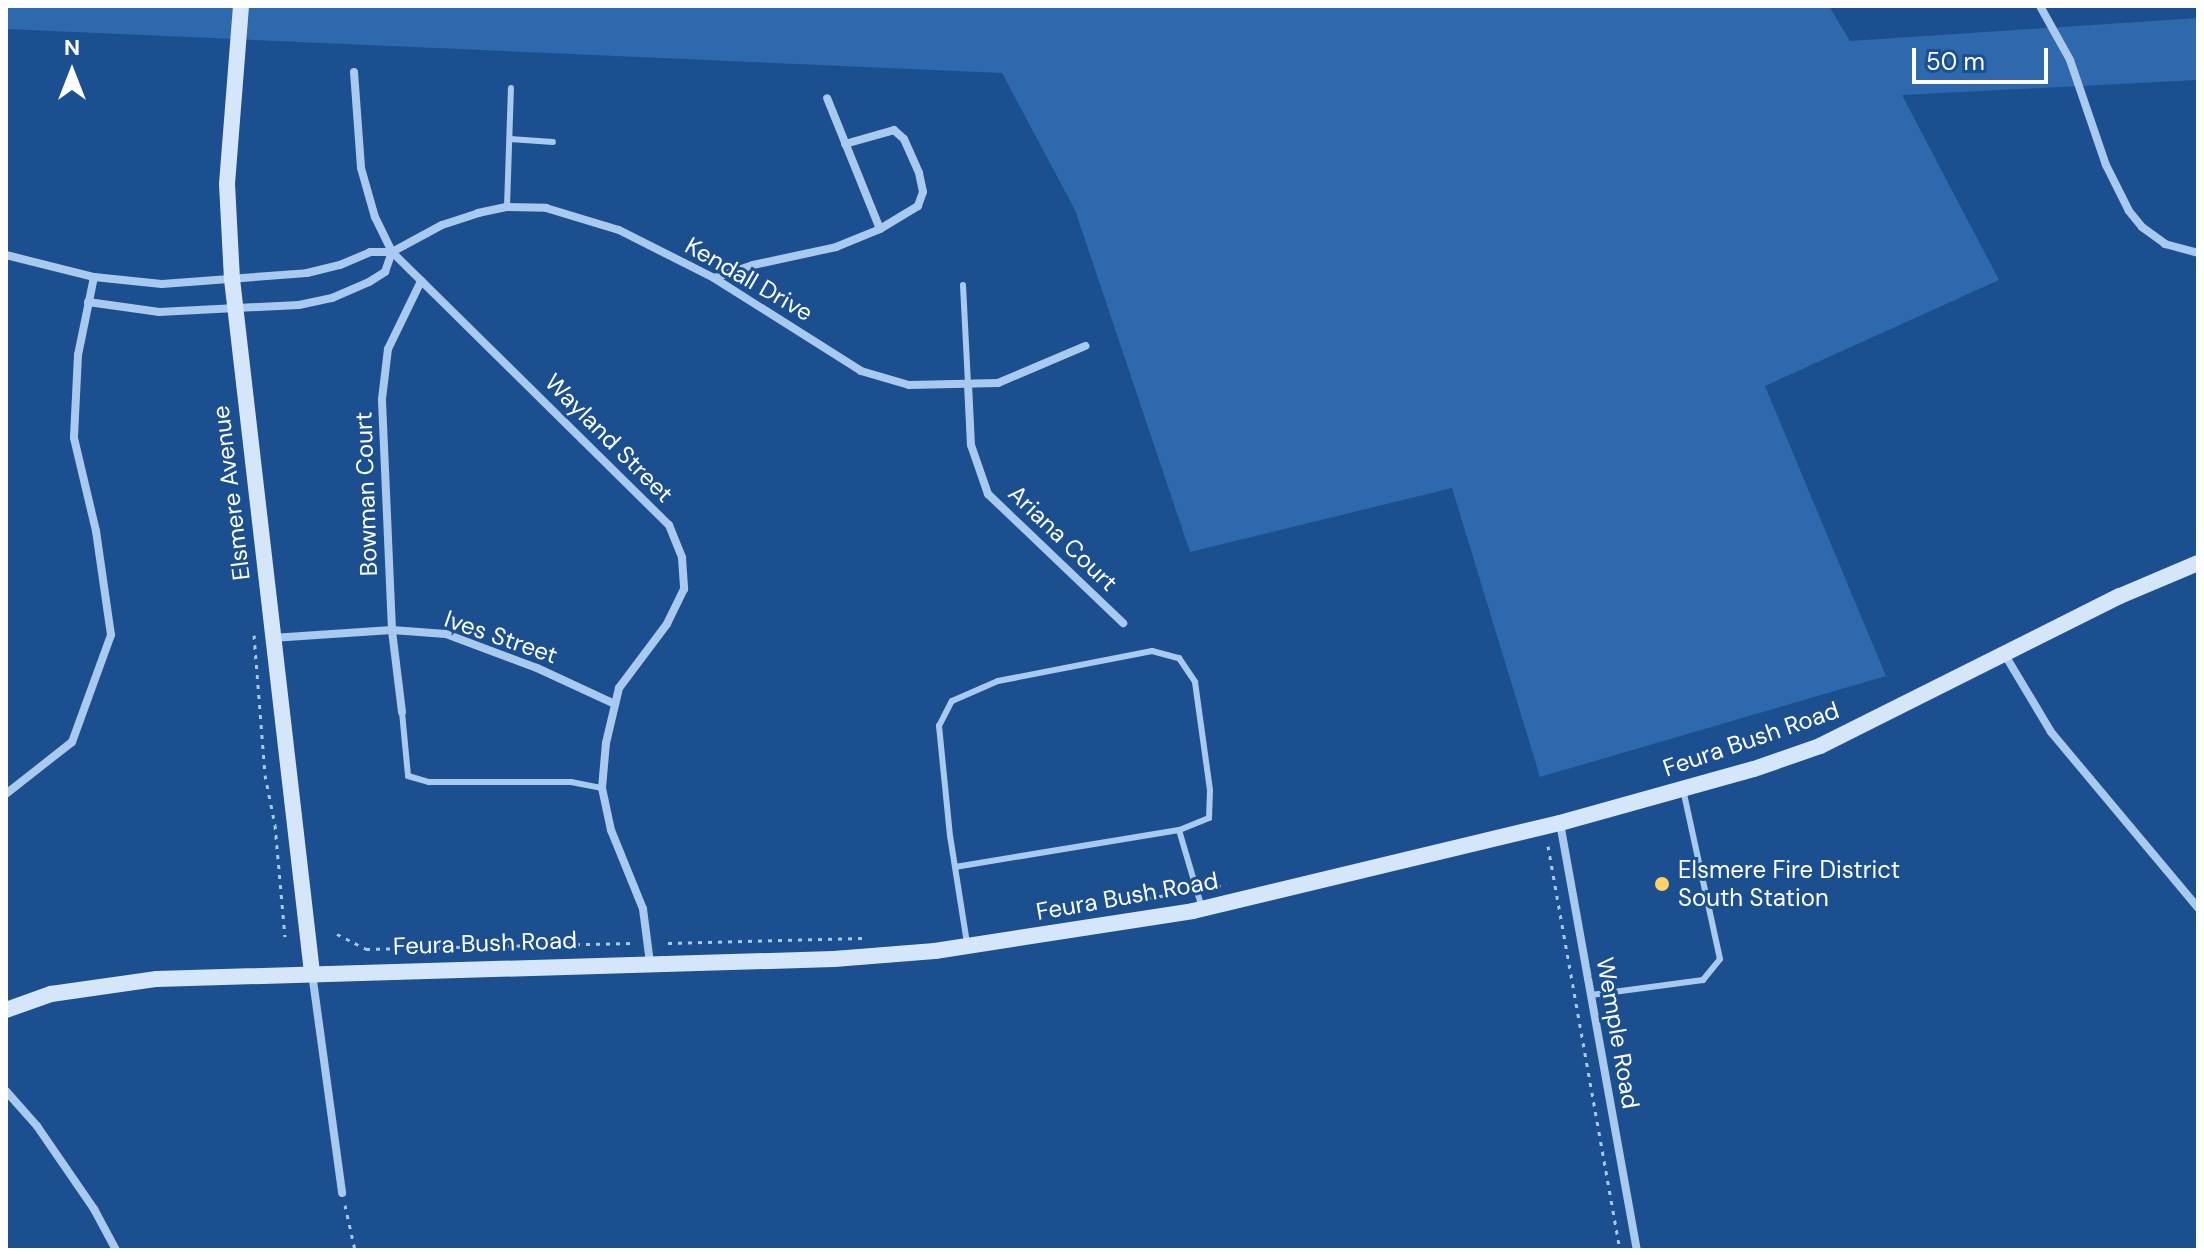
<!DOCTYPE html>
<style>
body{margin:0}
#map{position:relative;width:2204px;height:1256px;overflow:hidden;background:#1b4f8f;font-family:"DM Sans",sans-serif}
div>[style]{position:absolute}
.green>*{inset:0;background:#2e69ad}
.path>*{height:3px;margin-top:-1.5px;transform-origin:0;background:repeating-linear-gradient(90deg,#a9c9ee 0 4px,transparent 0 10px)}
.service>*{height:6px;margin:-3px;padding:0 3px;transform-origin:3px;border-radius:3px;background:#a9c9ee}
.minor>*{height:8px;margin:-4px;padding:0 4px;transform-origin:4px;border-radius:4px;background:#a9c9ee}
.secondary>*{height:16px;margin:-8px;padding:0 8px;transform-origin:8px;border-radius:8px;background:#d6e6fa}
.dots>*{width:22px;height:22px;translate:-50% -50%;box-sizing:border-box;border:4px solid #1b4f8f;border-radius:50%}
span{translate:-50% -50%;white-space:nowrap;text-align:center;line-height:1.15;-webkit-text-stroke:6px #1b4f8f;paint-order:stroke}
.street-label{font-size:24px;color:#fff}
.poi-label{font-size:24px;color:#fff}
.left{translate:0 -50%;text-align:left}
.frame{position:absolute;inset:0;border:8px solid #fff;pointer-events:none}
.north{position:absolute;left:32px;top:32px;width:80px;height:80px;-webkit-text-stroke:6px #1b4f8f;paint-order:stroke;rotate:0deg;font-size:22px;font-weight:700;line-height:32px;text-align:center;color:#fff}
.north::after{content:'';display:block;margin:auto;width:28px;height:36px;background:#fff;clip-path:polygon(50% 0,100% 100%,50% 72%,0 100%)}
.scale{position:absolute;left:1912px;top:48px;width:136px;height:36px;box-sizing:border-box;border:4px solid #fff;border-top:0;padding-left:10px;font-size:24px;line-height:28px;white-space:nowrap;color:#fff;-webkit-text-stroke:6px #1b4f8f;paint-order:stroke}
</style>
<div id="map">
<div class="green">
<div style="clip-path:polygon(6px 6px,1829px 6px,1850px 41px,2198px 18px,2198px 80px,1902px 95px,1999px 280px,1765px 386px,1886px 676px,1540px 777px,1452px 488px,1190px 552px,1075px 210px,1002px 73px,6px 29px)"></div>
</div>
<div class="path">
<div style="left:254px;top:635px;width:140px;rotate:85.5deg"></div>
<div style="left:265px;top:775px;width:51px;rotate:78.7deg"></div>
<div style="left:275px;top:825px;width:112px;rotate:84.9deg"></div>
<div style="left:1548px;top:846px;width:410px;rotate:79.9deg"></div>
<div style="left:1207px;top:888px;width:20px;rotate:-11deg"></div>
<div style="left:1120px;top:903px;width:65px;rotate:-9.8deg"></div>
<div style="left:337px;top:934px;width:33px;rotate:27deg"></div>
<div style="left:366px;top:949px;width:268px;rotate:-1.3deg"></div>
<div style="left:668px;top:943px;width:195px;rotate:-1.5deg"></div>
<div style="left:345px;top:1205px;width:46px;rotate:77.5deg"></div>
</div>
<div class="service">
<div style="left:510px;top:139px;width:43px;rotate:4deg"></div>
<div style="left:507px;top:207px;width:119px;rotate:-88.1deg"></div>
<div style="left:963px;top:285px;width:99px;rotate:87.1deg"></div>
<div style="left:402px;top:712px;width:64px;rotate:84.6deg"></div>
<div style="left:408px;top:776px;width:22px;rotate:16deg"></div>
<div style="left:429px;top:782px;width:142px"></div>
<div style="left:571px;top:782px;width:32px;rotate:11deg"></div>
<div style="left:955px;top:867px;width:227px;rotate:-9.4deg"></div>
<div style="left:967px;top:943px;width:108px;rotate:-99deg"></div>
<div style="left:950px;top:836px;width:111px;rotate:-95.7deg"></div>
<div style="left:939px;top:726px;width:28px;rotate:-63deg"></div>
<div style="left:952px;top:701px;width:50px;rotate:-23.5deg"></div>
<div style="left:998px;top:681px;width:157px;rotate:-11deg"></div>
<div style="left:1152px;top:651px;width:28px;rotate:15deg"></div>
<div style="left:1179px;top:658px;width:29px;rotate:56deg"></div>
<div style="left:1195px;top:682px;width:109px;rotate:82.1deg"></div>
<div style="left:1210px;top:790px;width:28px;rotate:92deg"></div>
<div style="left:1209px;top:818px;width:32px;rotate:158deg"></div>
<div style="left:1179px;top:830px;width:81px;rotate:73.6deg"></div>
<div style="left:1591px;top:995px;width:113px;rotate:-7.6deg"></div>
<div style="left:1703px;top:980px;width:27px;rotate:-51deg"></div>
<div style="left:1720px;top:959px;width:174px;rotate:-102.3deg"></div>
</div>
<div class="minor">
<div style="left:2040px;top:6px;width:62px;rotate:60.9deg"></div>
<div style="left:2070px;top:60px;width:111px;rotate:71.1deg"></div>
<div style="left:2106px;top:165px;width:51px;rotate:63.4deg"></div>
<div style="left:2129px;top:211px;width:21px;rotate:51deg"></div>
<div style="left:2142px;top:227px;width:29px;rotate:36deg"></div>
<div style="left:2165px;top:244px;width:34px;rotate:15deg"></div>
<div style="left:354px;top:72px;width:96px;rotate:85.8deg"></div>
<div style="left:361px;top:168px;width:51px;rotate:74.1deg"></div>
<div style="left:375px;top:217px;width:39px;rotate:64deg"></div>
<div style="left:392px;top:252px;width:389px;rotate:44.6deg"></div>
<div style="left:669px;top:525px;width:35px;rotate:68deg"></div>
<div style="left:682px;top:558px;width:31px;rotate:86deg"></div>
<div style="left:684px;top:589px;width:39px;rotate:116deg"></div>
<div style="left:667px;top:624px;width:80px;rotate:126.9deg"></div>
<div style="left:619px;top:688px;width:57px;rotate:103.3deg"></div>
<div style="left:606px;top:743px;width:45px;rotate:95.1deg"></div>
<div style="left:602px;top:788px;width:43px;rotate:77.9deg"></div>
<div style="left:611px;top:830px;width:85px;rotate:67.9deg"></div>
<div style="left:643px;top:909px;width:54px;rotate:82.6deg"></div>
<div style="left:845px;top:144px;width:51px;rotate:-15.9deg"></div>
<div style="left:894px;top:130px;width:13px;rotate:42deg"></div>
<div style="left:904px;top:139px;width:37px;rotate:66deg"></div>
<div style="left:919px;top:173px;width:19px;rotate:78deg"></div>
<div style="left:923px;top:192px;width:15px;rotate:110deg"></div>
<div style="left:918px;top:206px;width:44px;rotate:148.8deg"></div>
<div style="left:6px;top:255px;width:91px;rotate:14deg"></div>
<div style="left:94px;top:277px;width:80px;rotate:101.6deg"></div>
<div style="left:78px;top:355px;width:83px;rotate:92.8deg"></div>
<div style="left:74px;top:438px;width:96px;rotate:76.7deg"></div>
<div style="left:96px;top:531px;width:105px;rotate:81.8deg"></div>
<div style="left:111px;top:635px;width:114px;rotate:110deg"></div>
<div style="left:72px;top:742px;width:84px;rotate:141.8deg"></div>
<div style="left:94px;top:277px;width:68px;rotate:5.9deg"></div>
<div style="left:162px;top:284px;width:145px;rotate:-4.3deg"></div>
<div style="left:307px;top:273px;width:34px;rotate:-14deg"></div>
<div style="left:340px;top:265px;width:33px;rotate:-23deg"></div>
<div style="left:370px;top:252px;width:22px"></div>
<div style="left:392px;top:252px;width:57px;rotate:-28.4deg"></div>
<div style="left:442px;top:225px;width:38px;rotate:-18deg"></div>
<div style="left:478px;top:213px;width:30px;rotate:-12deg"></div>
<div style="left:507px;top:207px;width:39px;rotate:1deg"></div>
<div style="left:546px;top:208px;width:76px;rotate:16.8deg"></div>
<div style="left:619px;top:230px;width:106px;rotate:26.8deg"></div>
<div style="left:714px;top:278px;width:174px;rotate:32.3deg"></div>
<div style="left:861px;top:371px;width:50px;rotate:16.3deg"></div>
<div style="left:909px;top:385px;width:89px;rotate:-1.3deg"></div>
<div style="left:998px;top:383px;width:95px;rotate:-23deg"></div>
<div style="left:714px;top:278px;width:41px;rotate:-18.4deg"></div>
<div style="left:753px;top:265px;width:85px;rotate:-12.2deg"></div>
<div style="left:836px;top:247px;width:48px;rotate:-22.2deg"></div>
<div style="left:880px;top:229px;width:141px;rotate:-112deg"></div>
<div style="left:88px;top:302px;width:72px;rotate:8deg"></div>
<div style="left:159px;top:312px;width:140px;rotate:-2.9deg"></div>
<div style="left:299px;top:305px;width:34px;rotate:-12deg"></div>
<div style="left:332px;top:298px;width:40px;rotate:-23.4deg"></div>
<div style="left:369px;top:282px;width:19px;rotate:-32deg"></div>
<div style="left:385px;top:272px;width:21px;rotate:-71deg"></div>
<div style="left:968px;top:384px;width:61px;rotate:87.2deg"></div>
<div style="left:971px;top:445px;width:52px;rotate:70.9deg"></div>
<div style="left:988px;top:494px;width:187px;rotate:43.7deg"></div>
<div style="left:272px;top:638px;width:120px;rotate:-3.8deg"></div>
<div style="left:392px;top:630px;width:54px;rotate:4.2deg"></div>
<div style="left:446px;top:634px;width:97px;rotate:20.5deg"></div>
<div style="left:537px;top:668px;width:86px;rotate:24.8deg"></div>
<div style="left:2005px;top:655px;width:90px;rotate:59.1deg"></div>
<div style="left:2051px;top:732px;width:229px;rotate:50.1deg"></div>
<div style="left:402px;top:712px;width:83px;rotate:-97deg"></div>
<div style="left:392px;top:630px;width:231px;rotate:-92.5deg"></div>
<div style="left:382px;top:399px;width:50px;rotate:-83.2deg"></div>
<div style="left:388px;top:349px;width:76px;rotate:-64.1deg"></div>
<div style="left:1560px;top:823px;width:434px;rotate:79.8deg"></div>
<div style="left:312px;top:973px;width:222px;rotate:82.2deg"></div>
<div style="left:6px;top:1091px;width:47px;rotate:48.5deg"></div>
<div style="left:37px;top:1126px;width:101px;rotate:55.5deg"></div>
<div style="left:94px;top:1209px;width:47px;rotate:61.8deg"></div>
</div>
<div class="secondary">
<div style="left:241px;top:6px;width:179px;rotate:94.5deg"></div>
<div style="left:227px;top:184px;width:95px;rotate:87deg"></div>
<div style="left:232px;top:279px;width:699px;rotate:83.42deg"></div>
<div style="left:6px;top:1010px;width:48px;rotate:-19.6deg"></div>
<div style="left:51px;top:994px;width:107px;rotate:-8.1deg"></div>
<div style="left:157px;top:979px;width:677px;rotate:-1.69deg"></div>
<div style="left:834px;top:959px;width:101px;rotate:-4.5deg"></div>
<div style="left:935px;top:951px;width:261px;rotate:-8.8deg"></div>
<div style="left:1193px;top:911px;width:377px;rotate:-13.5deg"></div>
<div style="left:1560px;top:823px;width:201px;rotate:-15.6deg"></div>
<div style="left:1754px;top:769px;width:70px;rotate:-19.2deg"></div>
<div style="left:1820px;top:746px;width:335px;rotate:-26.6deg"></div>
<div style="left:2120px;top:596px;width:85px;rotate:-22.9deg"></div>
</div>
<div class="dots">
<div style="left:1662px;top:884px;background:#ffd166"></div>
</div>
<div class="street-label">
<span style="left:749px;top:279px;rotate:30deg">Kendall Drive</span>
<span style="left:609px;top:438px;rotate:45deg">Wayland Street</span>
<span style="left:231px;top:493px;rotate:-97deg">Elsmere Avenue</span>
<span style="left:366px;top:494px;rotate:-92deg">Bowman Court</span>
<span style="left:1063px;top:538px;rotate:44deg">Ariana Court</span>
<span style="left:501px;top:637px;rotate:19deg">Ives Street</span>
<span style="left:1751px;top:739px;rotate:-19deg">Feura Bush Road</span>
<span style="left:1127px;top:896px;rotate:-10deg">Feura Bush Road</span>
<span style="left:485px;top:943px;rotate:-2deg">Feura Bush Road</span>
<span style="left:1618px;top:1033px;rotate:80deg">Wemple Road</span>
</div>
<div class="poi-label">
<span class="left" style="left:1678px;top:884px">Elsmere Fire District<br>South Station</span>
</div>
<div class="frame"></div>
<div class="north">N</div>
<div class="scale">50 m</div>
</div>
